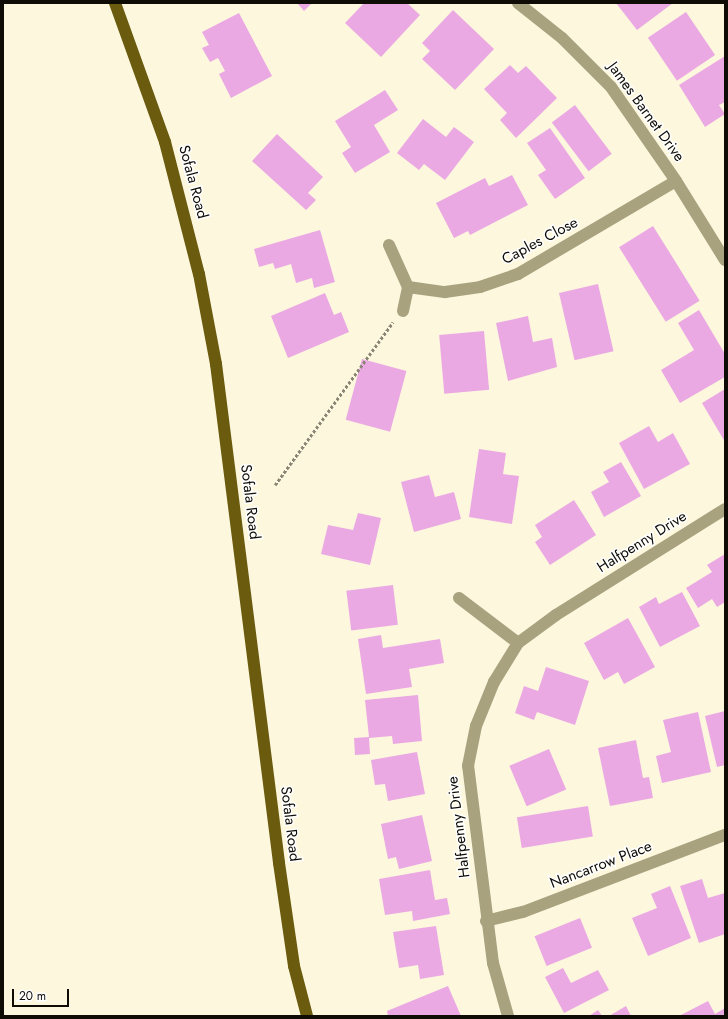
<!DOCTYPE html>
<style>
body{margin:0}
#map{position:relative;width:728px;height:1019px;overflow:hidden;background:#fdf7de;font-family:Jost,sans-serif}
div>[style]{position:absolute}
.building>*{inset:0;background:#eba9e3;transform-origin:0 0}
.path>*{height:2.5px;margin-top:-1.25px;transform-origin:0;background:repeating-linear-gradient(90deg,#8a8676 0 3px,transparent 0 5px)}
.minor>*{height:12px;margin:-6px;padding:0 6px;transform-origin:6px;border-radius:6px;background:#a9a27f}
.major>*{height:12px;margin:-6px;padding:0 6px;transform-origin:6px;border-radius:6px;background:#6a5b0e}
span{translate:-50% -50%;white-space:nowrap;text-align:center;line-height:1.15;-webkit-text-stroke:3px #fff;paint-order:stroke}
.street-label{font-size:15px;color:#0e0c05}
.frame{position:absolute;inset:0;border:4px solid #0e0c05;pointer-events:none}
.scale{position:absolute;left:12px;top:989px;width:57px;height:18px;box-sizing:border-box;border:2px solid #0e0c05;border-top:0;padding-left:5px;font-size:12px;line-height:14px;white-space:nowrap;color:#0e0c05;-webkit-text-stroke:3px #fff;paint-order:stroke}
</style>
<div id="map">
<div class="building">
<div style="clip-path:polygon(297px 3px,312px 3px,304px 11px)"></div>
<div style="clip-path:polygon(364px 3px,407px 3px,420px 15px,381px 57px,345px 23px)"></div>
<div style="clip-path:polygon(616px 3px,673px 3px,637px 30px)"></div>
<div style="clip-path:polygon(453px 10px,494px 49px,455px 90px,422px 59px,430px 51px,422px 43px)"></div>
<div style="left:686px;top:12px;width:52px;height:46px;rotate:56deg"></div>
<div style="clip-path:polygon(239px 13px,272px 76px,231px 98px,219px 74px,225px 71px,218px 58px,210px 62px,202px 48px,209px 45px,202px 32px)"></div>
<div style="clip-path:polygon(725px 56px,725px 102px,719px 105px,725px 114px,705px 127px,679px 85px)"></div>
<div style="clip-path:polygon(510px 65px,518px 73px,526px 66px,557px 98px,516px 138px,500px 120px,507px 113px,484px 89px)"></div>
<div style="clip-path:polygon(385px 90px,398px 110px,374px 125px,390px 152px,355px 173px,342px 153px,351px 147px,335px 121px)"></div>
<div style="left:575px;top:105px;width:61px;height:29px;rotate:53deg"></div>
<div style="clip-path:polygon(423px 119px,446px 137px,454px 127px,474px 142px,445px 180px,424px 164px,419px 170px,397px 153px)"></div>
<div style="clip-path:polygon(550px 128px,585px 178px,555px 199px,538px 175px,546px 170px,527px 143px)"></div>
<div style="clip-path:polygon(277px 134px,323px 177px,308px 193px,316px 200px,306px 210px,252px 161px)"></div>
<div style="clip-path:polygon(512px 175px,528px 205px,470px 235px,468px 231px,454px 238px,436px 203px,485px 178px,489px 186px)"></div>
<div style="left:653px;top:226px;width:88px;height:40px;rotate:58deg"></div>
<div style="clip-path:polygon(320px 230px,335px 282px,314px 288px,312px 278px,296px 283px,291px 264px,275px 269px,273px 263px,259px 267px,254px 249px)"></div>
<div style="left:598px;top:284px;width:69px;height:40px;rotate:77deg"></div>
<div style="clip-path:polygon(325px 293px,334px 315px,341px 312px,349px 332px,288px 358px,271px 316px)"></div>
<div style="clip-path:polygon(699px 310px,725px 354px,725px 377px,680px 403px,661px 370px,694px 350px,678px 323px)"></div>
<div style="clip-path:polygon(528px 316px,533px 342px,552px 338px,557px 367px,508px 381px,496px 323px)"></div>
<div style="left:484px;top:331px;width:59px;height:45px;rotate:85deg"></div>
<div style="left:362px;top:359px;width:46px;height:63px;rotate:15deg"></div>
<div style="clip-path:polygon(725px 389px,725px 442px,702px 403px)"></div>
<div style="clip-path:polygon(649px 426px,658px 442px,673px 433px,690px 464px,644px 489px,619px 443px)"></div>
<div style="clip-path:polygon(479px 449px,506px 453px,503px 474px,519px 476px,512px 524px,469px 517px)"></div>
<div style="clip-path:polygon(621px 462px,641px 496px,604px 517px,591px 492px,609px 482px,603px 472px)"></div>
<div style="clip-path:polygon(429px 475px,435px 497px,454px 492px,461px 519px,414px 532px,401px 482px)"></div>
<div style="clip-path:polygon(574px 500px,596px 535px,550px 565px,535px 542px,542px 537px,535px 525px)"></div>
<div style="clip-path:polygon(358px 513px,381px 518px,370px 565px,321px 554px,328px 525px,353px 530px)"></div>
<div style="clip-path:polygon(725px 554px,725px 602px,717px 607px,712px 599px,698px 608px,686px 588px,712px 572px,707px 565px)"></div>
<div style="left:393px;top:585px;width:40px;height:47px;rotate:83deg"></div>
<div style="clip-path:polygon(682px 592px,700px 626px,660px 647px,639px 607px,656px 597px,659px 604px)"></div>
<div style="clip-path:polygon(628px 618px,655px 667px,624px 684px,618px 672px,604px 680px,584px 643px)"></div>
<div style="clip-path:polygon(381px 635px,383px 648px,440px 639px,444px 663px,409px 669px,412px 687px,366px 694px,358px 639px)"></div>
<div style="clip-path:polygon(546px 667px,589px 681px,575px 725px,537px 712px,534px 720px,515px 713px,524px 686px,538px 691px)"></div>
<div style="clip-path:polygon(418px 695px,422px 741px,393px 744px,392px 736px,369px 738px,370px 754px,355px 755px,354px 738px,369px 737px,365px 700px)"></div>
<div style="clip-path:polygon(725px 711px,725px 765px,717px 767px,705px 716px)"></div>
<div style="clip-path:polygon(698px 712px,711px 772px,662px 783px,656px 756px,671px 752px,663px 720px)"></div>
<div style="clip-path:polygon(636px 740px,643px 778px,649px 777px,653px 798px,610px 806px,598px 748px)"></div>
<div style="left:549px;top:749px;width:44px;height:43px;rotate:67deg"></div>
<div style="clip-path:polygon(417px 752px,425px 794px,388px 801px,385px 784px,375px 785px,371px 760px)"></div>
<div style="left:588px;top:806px;width:31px;height:72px;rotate:81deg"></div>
<div style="clip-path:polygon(422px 815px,432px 861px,399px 869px,396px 857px,388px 859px,381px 824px)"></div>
<div style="clip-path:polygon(430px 870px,435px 900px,447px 898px,450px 914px,413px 921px,412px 911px,385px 915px,379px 879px)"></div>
<div style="clip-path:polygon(702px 879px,708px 898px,725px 893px,725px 934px,699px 943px,680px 886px)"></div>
<div style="clip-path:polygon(670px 886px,691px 938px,648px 956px,632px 918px,657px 908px,651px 894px)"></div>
<div style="left:580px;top:918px;width:32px;height:49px;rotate:68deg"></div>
<div style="clip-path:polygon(436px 926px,444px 975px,420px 979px,418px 965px,399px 968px,393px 932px)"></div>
<div style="clip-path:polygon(563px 968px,571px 983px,598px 970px,609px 990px,564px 1013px,545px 977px)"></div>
<div style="clip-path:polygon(448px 986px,461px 1016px,388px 1016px,387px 1011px)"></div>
<div style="clip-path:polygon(708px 1001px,715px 1014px,725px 1008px,725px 1016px,679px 1016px)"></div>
<div style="clip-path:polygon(626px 1006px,631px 1016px,609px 1016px)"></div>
<div style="clip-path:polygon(598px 1010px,602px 1016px,589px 1016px)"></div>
</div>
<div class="path">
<div style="left:275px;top:485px;width:201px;rotate:-54.1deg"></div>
</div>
<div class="minor">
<div style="left:518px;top:3px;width:56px;rotate:38.5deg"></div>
<div style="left:562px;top:38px;width:69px;rotate:45deg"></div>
<div style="left:611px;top:87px;width:114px;rotate:55.3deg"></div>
<div style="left:676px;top:181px;width:93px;rotate:58.2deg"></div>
<div style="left:389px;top:245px;width:46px;rotate:65.7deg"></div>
<div style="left:408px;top:287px;width:37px;rotate:8deg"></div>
<div style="left:445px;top:292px;width:35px;rotate:-8deg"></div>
<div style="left:480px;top:287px;width:40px;rotate:-18.9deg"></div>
<div style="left:518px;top:274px;width:183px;rotate:-30.5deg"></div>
<div style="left:403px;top:311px;width:25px;rotate:-78deg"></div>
<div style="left:459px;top:598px;width:74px;rotate:37.3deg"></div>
<div style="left:486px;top:921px;width:38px;rotate:-14deg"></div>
<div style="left:523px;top:912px;width:216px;rotate:-20.9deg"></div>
<div style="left:508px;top:1016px;width:55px;rotate:-105.8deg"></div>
<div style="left:493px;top:963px;width:199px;rotate:-97.2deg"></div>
<div style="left:468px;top:766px;width:41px;rotate:-78.7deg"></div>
<div style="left:476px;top:726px;width:48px;rotate:-67.8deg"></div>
<div style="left:494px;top:682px;width:46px;rotate:-58.4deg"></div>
<div style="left:518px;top:643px;width:47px;rotate:-36.4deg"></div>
<div style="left:556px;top:615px;width:199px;rotate:-32.1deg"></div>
</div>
<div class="major">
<div style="left:115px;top:3px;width:148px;rotate:70.2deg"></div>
<div style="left:165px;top:142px;width:136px;rotate:75.6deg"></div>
<div style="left:199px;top:274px;width:92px;rotate:79.3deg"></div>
<div style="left:216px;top:364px;width:503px;rotate:82.8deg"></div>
<div style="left:279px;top:863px;width:104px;rotate:81.7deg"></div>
<div style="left:294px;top:966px;width:52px;rotate:75.4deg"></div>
</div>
<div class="street-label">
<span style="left:646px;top:112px;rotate:54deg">James Barnet Drive</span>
<span style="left:193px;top:182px;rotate:75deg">Sofala Road</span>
<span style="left:540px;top:241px;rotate:-28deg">Caples Close</span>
<span style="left:250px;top:502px;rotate:83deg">Sofala Road</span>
<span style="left:642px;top:542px;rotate:-32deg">Halfpenny Drive</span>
<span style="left:290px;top:824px;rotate:83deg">Sofala Road</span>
<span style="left:459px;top:827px;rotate:-97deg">Halfpenny Drive</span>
<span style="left:601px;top:865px;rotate:-21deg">Nancarrow Place</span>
</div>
<div class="frame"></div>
<div class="scale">20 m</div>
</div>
